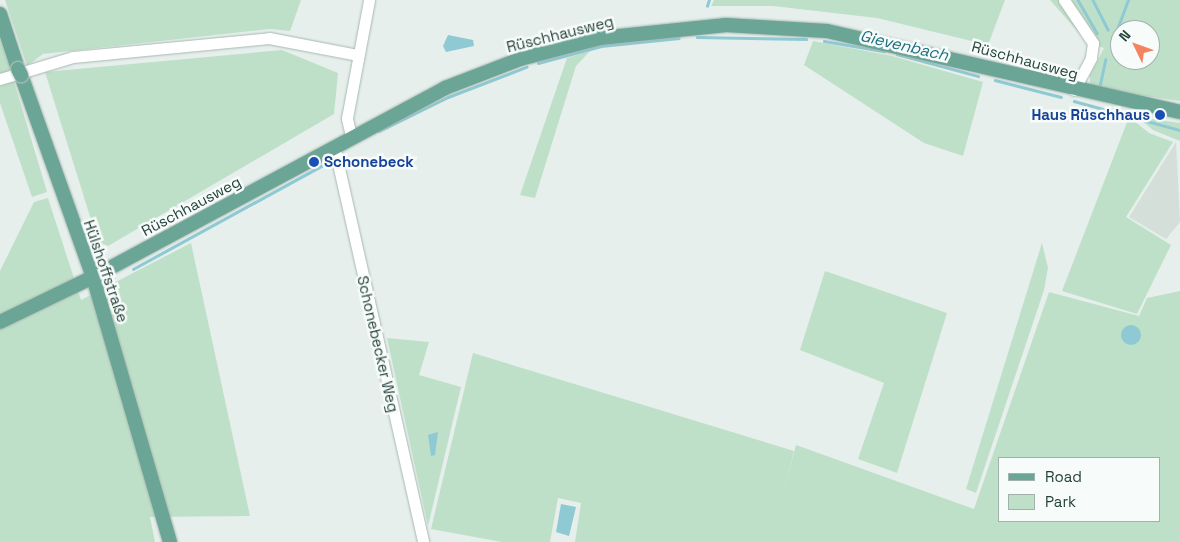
<!DOCTYPE html>
<meta charset="utf-8">
<style>
body{margin:0}
#map{position:relative;width:1180px;height:542px;overflow:hidden;background:#e6efeb;font-family:"Space Grotesk",sans-serif}
div>[style]{position:absolute}
.built>*{inset:0;background:#d4dfda}
.green>*{inset:0;background:#bfe0c8}
.water>*{inset:0;background:#8ec9d4}
.round{border-radius:50%}
.stream>*{height:2.5px;margin:-1.25px;padding:0 1.25px;transform-origin:1.25px;border-radius:1.25px;background:#8ec9d4}
.roads{filter:drop-shadow(0 0 1px #a8b8b2) drop-shadow(0 0 1px #a8b8b2)}
.minor>*{height:11px;margin:-5.5px;padding:0 5.5px;transform-origin:5.5px;border-radius:5.5px;background:#fff}
.major>*{height:14px;margin:-7px;padding:0 7px;transform-origin:7px;border-radius:7px;background:#6aa596}
.bridges{filter:drop-shadow(0 0 1px #c2cac8) drop-shadow(0 0 1px #c2cac8)}
.major-bridge>*{height:14px;margin:-7px;padding:0 7px;transform-origin:7px;border-radius:7px;background:#6aa596}
.dots>*{width:14px;height:14px;translate:-50% -50%;box-sizing:border-box;border:2px solid #f7fbf9;border-radius:50%}
span{translate:-50% -50%;white-space:nowrap;text-align:center;line-height:1.15;-webkit-text-stroke:5px #f7fbf9;paint-order:stroke}
.street-label{font-size:15px;color:#24423a}
.transit-label{font-size:15px;color:#164399;font-weight:700}
.right{translate:-100% -50%;text-align:right}
.left{translate:0 -50%;text-align:left}
.water-label{font-size:16px;color:#1c6f80;font-style:italic}
.legend{position:absolute;left:998px;top:457px;width:162px;height:65px;box-sizing:border-box;background:#f7fbf9;border:1px solid #a3b1ad;margin:0;padding:6px 9px;list-style:none;font-size:15px;color:#24423a}
.legend li{display:flex;align-items:center;gap:10px;height:25px}
.legend b{width:25px;border:1px solid #a3b1ad}
.north{position:absolute;left:1110px;top:20px;width:50px;height:50px;box-sizing:border-box;background:#f7fbf9;border:1px solid #a3b1ad;border-radius:50%;rotate:312deg;font-size:14px;font-weight:700;line-height:20px;text-align:center;color:#24423a}
.north::after{content:'';display:block;margin:auto;width:18px;height:22px;background:#f4845f;clip-path:polygon(50% 0,100% 100%,50% 72%,0 100%)}
</style>
<div id="map">
<div class="built">
<div style="clip-path:polygon(1176px 142px,1180px 222px,1166px 239px,1129px 217px)"></div>
</div>
<div class="green">
<div style="clip-path:polygon(5px 0,301px 0,290px 31px,270px 29px,43px 54px,27px 66px)"></div>
<div style="clip-path:polygon(714px 0,1005px 0,988px 45px,877px 18px,773px 6px,711px 6px)"></div>
<div style="clip-path:polygon(evenodd,1050px 0,1180px 0,1180px 101px,1090px 88px,1090px 75px,1104px 48px,1088px 43px,1050px 0,1120px 30px,1150px 30px,1150px 60px,1120px 60px,1120px 30px)"></div>
<div style="clip-path:polygon(0 39px,11px 71px,0 77px)"></div>
<div style="clip-path:polygon(813px 41px,892px 56px,983px 82px,963px 156px,924px 143px,804px 65px)"></div>
<div style="clip-path:polygon(282px 50px,338px 73px,334px 114px,108px 246px,98px 242px,45px 72px)"></div>
<div style="clip-path:polygon(590px 51px,576px 66px,535px 198px,520px 195px,567px 58px)"></div>
<div style="clip-path:polygon(13px 78px,47px 192px,32px 197px,0 103px,0 81px)"></div>
<div style="clip-path:polygon(1129px 117px,1149px 133px,1173px 142px,1126px 217px,1171px 245px,1137px 314px,1062px 291px)"></div>
<div style="clip-path:polygon(1137px 117px,1180px 123px,1180px 141px,1153px 130px)"></div>
<div style="clip-path:polygon(48px 198px,81px 300px,191px 243px,250px 516px,150px 517px,155px 542px,0 542px,0 271px,34px 202px)"></div>
<div style="clip-path:polygon(1042px 243px,1048px 268px,1044px 290px,976px 493px,966px 489px)"></div>
<div style="clip-path:polygon(825px 271px,947px 313px,897px 473px,858px 459px,884px 383px,800px 350px)"></div>
<div style="clip-path:polygon(evenodd,1180px 291px,1180px 542px,575px 542px,581px 503px,558px 498px,550px 542px,502px 542px,431px 529px,473px 353px,794px 451px,784px 490px,796px 445px,974px 509px,1049px 292px,1139px 316px,1147px 298px,1180px 291px,999px 458px,1159px 458px,1159px 521px,999px 521px,999px 458px)"></div>
<div style="clip-path:polygon(387px 338px,429px 342px,419px 375px,461px 387px,428px 526px)"></div>
</div>
<div class="water">
<div style="clip-path:polygon(448px 35px,473px 40px,474px 46px,446px 52px,443px 46px)"></div>
<div class="round" style="left:1121px;top:325px;width:20px;height:20px"></div>
<div style="clip-path:polygon(438px 432px,435px 455px,431px 456px,428px 435px)"></div>
<div style="clip-path:polygon(561px 504px,576px 507px,569px 536px,556px 532px)"></div>
</div>
<div class="stream">
<div style="left:1078px;top:0;width:38px;rotate:60deg"></div>
<div style="left:1093px;top:0;width:33px;rotate:63deg"></div>
<div style="left:707px;top:6px;width:6px;rotate:-72deg"></div>
<div style="left:697px;top:37px;width:109px;rotate:1.1deg"></div>
<div style="left:824px;top:41px;width:61px;rotate:9.5deg"></div>
<div style="left:1120px;top:50px;width:11px;rotate:-139deg"></div>
<div style="left:1112px;top:43px;width:46px;rotate:-69.6deg"></div>
<div style="left:897px;top:54px;width:84px;rotate:15.2deg"></div>
<div style="left:538px;top:63px;width:65px;rotate:-15.1deg"></div>
<div style="left:601px;top:46px;width:78px;rotate:-5.9deg"></div>
<div style="left:995px;top:80px;width:68px;rotate:14.4deg"></div>
<div style="left:1099px;top:89px;width:30px;rotate:-78deg"></div>
<div style="left:1074px;top:101px;width:110px;rotate:15.3deg"></div>
<div style="left:379px;top:131px;width:77px;rotate:-26.2deg"></div>
<div style="left:448px;top:97px;width:84px;rotate:-21deg"></div>
<div style="left:133px;top:269px;width:219px;rotate:-28.7deg"></div>
</div>
<div class="roads">
<div class="minor">
<div style="left:1064px;top:0;width:52px;rotate:56deg"></div>
<div style="left:1093px;top:43px;width:15px;rotate:98deg"></div>
<div style="left:1091px;top:58px;width:36px;rotate:118deg"></div>
<div style="left:0;top:79px;width:76px;rotate:-16.8deg"></div>
<div style="left:73px;top:57px;width:197px;rotate:-5.5deg"></div>
<div style="left:269px;top:38px;width:91px;rotate:10.8deg"></div>
<div style="left:351px;top:136px;width:18px;rotate:-103deg"></div>
<div style="left:347px;top:118px;width:120px;rotate:-79.4deg"></div>
<div style="left:334px;top:146px;width:406px;rotate:77.3deg"></div>
</div>
<div class="major">
<div style="left:0;top:14px;width:58px;rotate:71.9deg"></div>
<div style="left:21px;top:75px;width:214px;rotate:70.4deg"></div>
<div style="left:93px;top:277px;width:276px;rotate:73.8deg"></div>
<div style="left:0;top:322px;width:103px;rotate:-25.8deg"></div>
<div style="left:93px;top:277px;width:400px;rotate:-28.2deg"></div>
<div style="left:445px;top:88px;width:80px;rotate:-21.1deg"></div>
<div style="left:520px;top:59px;width:83px;rotate:-14.7deg"></div>
<div style="left:600px;top:38px;width:127px;rotate:-5.9deg"></div>
<div style="left:726px;top:25px;width:101px;rotate:3.4deg"></div>
<div style="left:827px;top:31px;width:362px;rotate:12.9deg"></div>
</div>
</div>
<div class="bridges">
<div class="major-bridge">
<div style="left:18px;top:69px;width:7px;rotate:63deg"></div>
</div>
</div>
<div class="dots">
<div style="left:1160px;top:115px;background:#1a4fb4"></div>
<div style="left:314px;top:162px;background:#1a4fb4"></div>
</div>
<div class="street-label">
<span style="left:560px;top:34px;rotate:-14deg">Rüschhausweg</span>
<span style="left:1025px;top:60px;rotate:15deg">Rüschhausweg</span>
<span style="left:191px;top:206px;rotate:-28deg">Rüschhausweg</span>
<span style="left:106px;top:271px;rotate:71deg">Hülshoffstraße</span>
<span style="left:378px;top:344px;rotate:77deg">Schonebecker Weg</span>
</div>
<div class="transit-label">
<span class="right" style="left:1150px;top:115px">Haus Rüschhaus</span>
<span class="left" style="left:324px;top:162px">Schonebeck</span>
</div>
<div class="water-label">
<span style="left:904px;top:46px;rotate:13deg">Gievenbach</span>
</div>
<ul class="legend">
<li><b style="height:6px;background:#6aa596"></b>Road</li>
<li><b style="height:14px;background:#bfe0c8"></b>Park</li>
</ul>
<div class="north">N</div>
</div>
